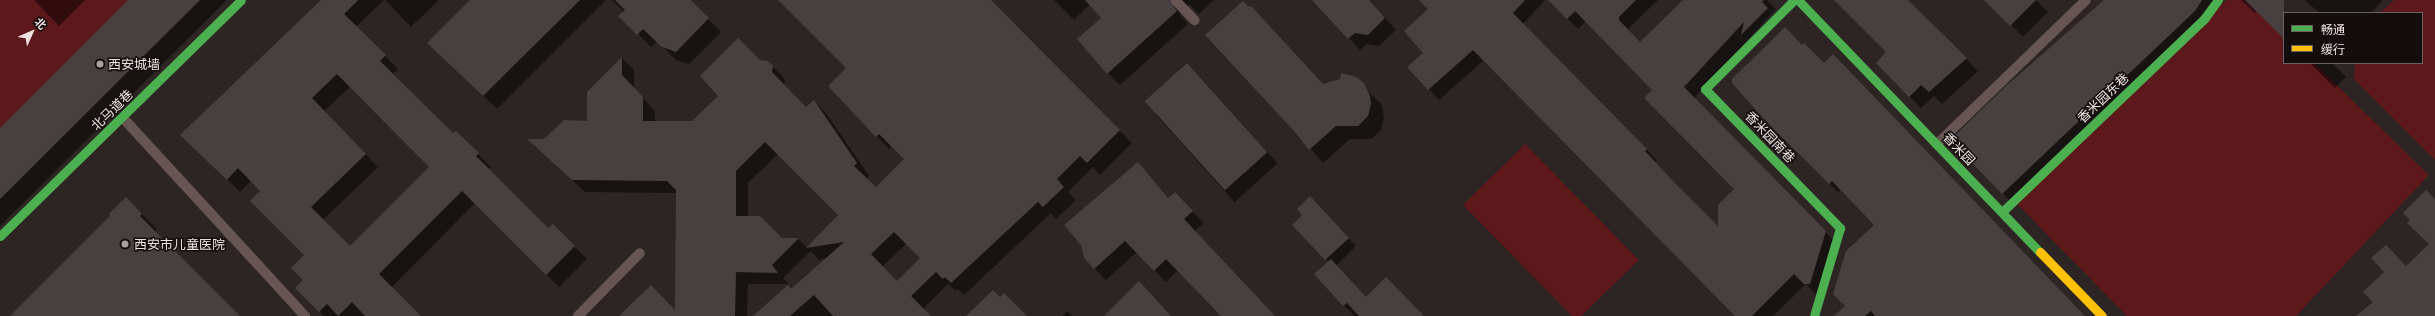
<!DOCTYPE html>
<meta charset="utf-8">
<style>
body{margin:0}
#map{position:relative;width:2435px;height:316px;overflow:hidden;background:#2d2524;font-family:"PT Serif","Noto Sans SC",serif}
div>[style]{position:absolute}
.green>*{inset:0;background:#5d181b}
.shadow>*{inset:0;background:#0007;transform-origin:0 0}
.building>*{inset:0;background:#484040;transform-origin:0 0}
.lane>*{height:10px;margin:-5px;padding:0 5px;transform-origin:5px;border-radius:5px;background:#675554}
.fast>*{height:9px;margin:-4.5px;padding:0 4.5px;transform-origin:4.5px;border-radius:4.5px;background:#4caf50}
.slow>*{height:9px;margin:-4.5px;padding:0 4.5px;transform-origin:4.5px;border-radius:4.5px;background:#ffc107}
.dots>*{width:11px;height:11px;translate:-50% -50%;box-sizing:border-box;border:2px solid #140d0d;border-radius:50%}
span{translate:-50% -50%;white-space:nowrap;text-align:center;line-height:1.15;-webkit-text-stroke:3px #140d0d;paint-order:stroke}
.poi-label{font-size:13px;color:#ede2e1}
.left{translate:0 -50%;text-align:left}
.street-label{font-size:13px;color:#ede2e1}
.legend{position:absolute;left:2283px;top:12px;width:140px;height:52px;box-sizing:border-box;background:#140d0d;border:1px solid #6b6262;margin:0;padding:5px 7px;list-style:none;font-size:12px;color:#ede2e1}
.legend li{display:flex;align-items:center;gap:8px;height:20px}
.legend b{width:20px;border:1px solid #6b6262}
.north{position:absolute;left:12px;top:12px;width:40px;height:40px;-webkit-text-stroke:3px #140d0d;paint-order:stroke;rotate:45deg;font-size:11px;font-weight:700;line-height:16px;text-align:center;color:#ede2e1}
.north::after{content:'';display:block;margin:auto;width:14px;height:18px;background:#ede2e1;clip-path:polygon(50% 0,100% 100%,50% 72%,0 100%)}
</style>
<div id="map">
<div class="green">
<div style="clip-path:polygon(0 0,128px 0,0 128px)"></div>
<div style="clip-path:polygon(2227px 0,2249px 0,2284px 34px,2284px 63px,2314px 63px,2429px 175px,2296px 316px,2127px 316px,2013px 200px)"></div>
<div style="clip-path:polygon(2394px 0,2435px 0,2435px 160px,2354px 79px,2355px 63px,2422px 63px,2422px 13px,2380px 13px)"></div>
<div style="clip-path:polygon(1525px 144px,1639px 260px,1581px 316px,1572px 316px,1463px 205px)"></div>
</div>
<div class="shadow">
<div style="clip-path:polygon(34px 0,85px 0,59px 26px)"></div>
<div style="clip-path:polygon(130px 0,227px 0,0 226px,0 130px)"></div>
<div style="clip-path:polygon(evenodd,323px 0,384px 0,356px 27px,398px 69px,393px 74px,453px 135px,456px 132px,491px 167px,488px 170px,548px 230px,553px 225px,587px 259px,559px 287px,475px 203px,391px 288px,419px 316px,324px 316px,297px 288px,304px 280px,306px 255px,262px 191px,252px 180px,240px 192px,195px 148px,323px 0,351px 86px,431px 167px,350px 247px,323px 220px,378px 167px,324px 111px,351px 86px)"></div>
<div style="clip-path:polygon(385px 0,439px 0,411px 27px)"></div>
<div style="clip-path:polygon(471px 0,606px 0,497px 109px,441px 56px)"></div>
<div style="clip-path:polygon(612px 0,689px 0,721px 32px,689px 64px,676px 60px,657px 41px,651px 47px,620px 16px,624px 12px)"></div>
<div style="clip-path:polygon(evenodd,780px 0,989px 0,1132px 143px,1100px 175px,1093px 167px,1068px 192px,1076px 200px,1056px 219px,1051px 213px,964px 295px,958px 289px,956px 291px,948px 284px,923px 309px,930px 316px,754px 316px,791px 290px,827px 258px,819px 260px,811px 251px,783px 278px,789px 284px,748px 284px,747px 316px,621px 316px,676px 312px,677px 193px,585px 192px,541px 151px,545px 140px,588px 122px,622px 58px,634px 70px,634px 89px,655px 111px,655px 122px,692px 122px,759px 61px,768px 62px,781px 75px,785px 80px,784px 85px,806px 109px,814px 101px,826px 113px,869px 176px,866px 179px,876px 189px,905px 159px,892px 146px,889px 149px,829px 86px,847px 68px,780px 0,778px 154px,839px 215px,807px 248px,799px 239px,781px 239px,748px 217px,748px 183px,778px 154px,780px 0,907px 243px,922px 258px,897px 282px,882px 267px,907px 243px)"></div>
<div style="clip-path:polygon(1054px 0,1214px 0,1199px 14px,1190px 5px,1183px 7px,1180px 15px,1188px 24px,1120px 85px,1108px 73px,1103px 18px,1090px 4px,1074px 20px)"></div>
<div style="clip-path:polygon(1313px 0,1369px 0,1396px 30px,1379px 46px,1367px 44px,1360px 50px)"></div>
<div style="clip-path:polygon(1421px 0,1545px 0,1523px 24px,1657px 160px,1655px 162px,1719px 228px,1735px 189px,1653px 90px,1586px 21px,1578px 29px,1549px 0,1658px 0,1629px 28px,1629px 32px,1640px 43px,1685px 0,1767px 0,1776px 9px,1694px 98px,1836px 243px,1816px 294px,1806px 284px,1773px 316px,1736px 316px,1484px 60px,1439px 100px,1408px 67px,1425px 53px,1429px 9px)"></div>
<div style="clip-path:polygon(1836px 0,1908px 0,1978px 71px,1942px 104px,1934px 96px,1921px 108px,1909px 96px,1888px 52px)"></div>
<div style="clip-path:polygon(1986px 0,2036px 0,2048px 12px,2023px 37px)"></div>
<div style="clip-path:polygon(2105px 0,2217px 0,2011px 202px,1952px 140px)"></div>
<div style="clip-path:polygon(2241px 0,2270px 0,2284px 15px,2284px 37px,2257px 10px,2255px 13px)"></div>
<div style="clip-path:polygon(2304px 0,2383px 0,2371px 13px,2320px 13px)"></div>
<div style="clip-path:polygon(1802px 46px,2084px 316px,1836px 316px,1847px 306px,1876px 226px,1841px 189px,1838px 192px,1765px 118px)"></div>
<div style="clip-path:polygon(2310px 63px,2332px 63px,2346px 77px,2335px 88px)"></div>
<div style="left:1198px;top:75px;width:119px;height:58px;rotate:48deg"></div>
<div style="clip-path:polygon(1355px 78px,1382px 105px,1384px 118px,1381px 130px,1371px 139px,1350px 139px,1323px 163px,1295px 131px)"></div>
<div style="clip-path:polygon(1137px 163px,1169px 199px,1186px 205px,1204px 223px,1195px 231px,1273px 316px,1222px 316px,1178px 270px,1166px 282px,1137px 252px,1106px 280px,1094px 268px)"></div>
<div style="clip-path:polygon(126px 198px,157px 229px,154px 232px,239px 316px,11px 316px,112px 216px)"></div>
<div style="clip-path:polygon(1318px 206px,1356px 246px,1336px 266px,1366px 298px,1423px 316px,1354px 316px,1344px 305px,1329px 262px,1293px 225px)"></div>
<div style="clip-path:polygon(1067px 311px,1072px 316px,1062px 316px)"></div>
</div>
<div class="building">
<div style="clip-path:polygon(128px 0,200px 0,0 199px,0 128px)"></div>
<div style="clip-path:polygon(evenodd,321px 0,358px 0,344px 14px,386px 55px,380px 61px,453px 133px,456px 131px,479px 153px,476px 156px,548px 228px,553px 224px,575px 246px,546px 275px,462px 191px,379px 274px,421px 316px,365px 316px,352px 302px,338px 316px,327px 304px,319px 312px,295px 288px,303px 280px,291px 268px,304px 255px,250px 201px,260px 191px,238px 168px,227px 180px,180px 135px,321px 0,337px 74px,429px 167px,350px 246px,311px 207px,366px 154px,312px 98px,337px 74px)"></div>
<div style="clip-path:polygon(470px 0,580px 0,483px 96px,427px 43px)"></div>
<div style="clip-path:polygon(615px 0,691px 0,709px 18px,676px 52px,662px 47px,643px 29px,637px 35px,618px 16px,625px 10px)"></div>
<div style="clip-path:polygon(evenodd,778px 0,991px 0,1120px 130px,1087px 163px,1080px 156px,1057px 179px,1064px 187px,1043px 207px,1038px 202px,951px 283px,945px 277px,943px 279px,936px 272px,911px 296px,931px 316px,833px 316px,814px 295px,790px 316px,753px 316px,788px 285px,791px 289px,844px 242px,806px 248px,838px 215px,765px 142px,736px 171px,736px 216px,760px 216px,782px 238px,799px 238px,772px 265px,778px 273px,736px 272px,735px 316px,619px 316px,651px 285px,675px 310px,676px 190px,667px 181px,572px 180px,527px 139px,544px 139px,564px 120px,587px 121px,587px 92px,622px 57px,622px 75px,643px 97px,643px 121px,692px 121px,718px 96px,700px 76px,738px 38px,760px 60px,768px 61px,773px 66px,772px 72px,806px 107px,814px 100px,857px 163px,854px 166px,876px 187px,904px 159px,879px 134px,876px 137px,828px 86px,846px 68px,778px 0,894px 232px,920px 258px,897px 281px,871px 254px,894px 232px)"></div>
<div style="clip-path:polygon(1085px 0,1169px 0,1177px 11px,1107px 74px,1077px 39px,1101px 18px)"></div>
<div style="clip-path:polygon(1312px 0,1369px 0,1385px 18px,1368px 35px,1355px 33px,1348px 39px)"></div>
<div style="clip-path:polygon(1419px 0,1525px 0,1513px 13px,1647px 149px,1645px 151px,1674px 182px,1718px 226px,1718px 205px,1734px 189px,1644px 98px,1652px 90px,1575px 11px,1567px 19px,1548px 0,1636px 0,1619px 17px,1619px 20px,1640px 42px,1683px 0,1764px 0,1762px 2px,1768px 8px,1741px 35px,1744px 22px,1684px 87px,1826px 231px,1810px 284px,1804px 284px,1794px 274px,1752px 316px,1735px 316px,1473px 50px,1428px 90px,1407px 67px,1423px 53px,1404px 31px,1428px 9px)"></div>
<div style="clip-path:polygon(1834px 0,1908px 0,1967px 58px,1929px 92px,1921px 85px,1909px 97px,1876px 63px,1886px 52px)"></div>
<div style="clip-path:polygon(1984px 0,2036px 0,2010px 26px)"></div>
<div style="clip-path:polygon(2104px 0,2202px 0,2195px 11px,2002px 194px,1950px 140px,2006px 86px)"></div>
<div style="clip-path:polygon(2245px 0,2284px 0,2284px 39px)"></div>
<div style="clip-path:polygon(1243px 1px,1249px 7px,1251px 6px,1323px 84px,1340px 79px,1341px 73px,1356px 77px,1364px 83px,1370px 96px,1371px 104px,1368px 116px,1358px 126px,1336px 126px,1309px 150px,1295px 132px,1205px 35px)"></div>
<div style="clip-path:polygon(1785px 27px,1802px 45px,1804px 43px,1824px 63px,1833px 54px,2085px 316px,1875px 316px,1871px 311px,1865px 316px,1834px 316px,1845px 306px,1833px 294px,1846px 251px,1874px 225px,1832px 181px,1829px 184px,1764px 119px,1732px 83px,1732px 79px)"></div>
<div style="left:1187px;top:63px;width:120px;height:57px;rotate:48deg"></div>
<div style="clip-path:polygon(1138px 162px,1168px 198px,1175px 192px,1193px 211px,1184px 219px,1275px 316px,1221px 316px,1166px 259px,1154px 271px,1125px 241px,1094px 269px,1084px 258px,1081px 245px,1064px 225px)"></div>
<div style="clip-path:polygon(2426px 190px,2435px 199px,2435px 316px,2356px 316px,2373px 302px,2363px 292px,2384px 272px,2371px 258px,2386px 245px,2406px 266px,2429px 244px,2407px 223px,2410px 220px,2403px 213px)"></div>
<div style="clip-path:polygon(1310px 196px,1349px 238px,1325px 260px,1292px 225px,1302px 215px,1297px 209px)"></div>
<div style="clip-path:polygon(126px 197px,142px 214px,140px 216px,240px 316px,10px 316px,110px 216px,109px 214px)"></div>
<div style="clip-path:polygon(1331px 259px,1366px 297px,1386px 277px,1424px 316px,1359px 316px,1347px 303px,1343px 306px,1314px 274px)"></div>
<div style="clip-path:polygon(1139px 281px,1171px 316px,1104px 316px)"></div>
<div style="clip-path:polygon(993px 290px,1000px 297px,1004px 293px,1027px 316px,966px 316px)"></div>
</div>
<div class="lane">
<div style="left:1175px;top:0;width:28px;rotate:46deg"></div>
<div style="left:123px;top:118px;width:269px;rotate:47.4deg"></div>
<div style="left:1937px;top:144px;width:207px;rotate:-44deg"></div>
<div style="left:578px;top:316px;width:88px;rotate:-45.5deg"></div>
</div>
<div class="fast">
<div style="left:1794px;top:0;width:126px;rotate:135deg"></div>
<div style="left:1705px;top:89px;width:194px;rotate:45.8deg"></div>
<div style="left:1840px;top:228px;width:92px;rotate:106.5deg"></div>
<div style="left:1798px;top:0;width:349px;rotate:46.2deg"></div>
<div style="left:2002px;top:212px;width:279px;rotate:-43.7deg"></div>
<div style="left:2204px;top:19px;width:24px;rotate:-54deg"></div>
<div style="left:0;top:236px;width:337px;rotate:-44.4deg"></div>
</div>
<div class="slow">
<div style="left:2040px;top:252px;width:89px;rotate:45.9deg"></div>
</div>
<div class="dots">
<div style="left:100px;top:64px;background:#aaa09f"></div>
<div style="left:125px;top:244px;background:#aaa09f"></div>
</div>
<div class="poi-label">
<span class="left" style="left:108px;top:64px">西安城墙</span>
<span class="left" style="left:134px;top:244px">西安市儿童医院</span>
</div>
<div class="street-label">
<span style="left:2103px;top:98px;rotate:-44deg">香米园东巷</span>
<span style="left:112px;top:110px;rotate:-44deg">北马道巷</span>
<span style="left:1770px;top:137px;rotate:46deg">香米园南巷</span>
<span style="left:1959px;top:149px;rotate:46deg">香米园</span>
</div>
<ul class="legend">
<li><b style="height:5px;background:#4caf50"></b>畅通</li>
<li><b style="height:5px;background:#ffc107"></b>缓行</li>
</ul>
<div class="north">北</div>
</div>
